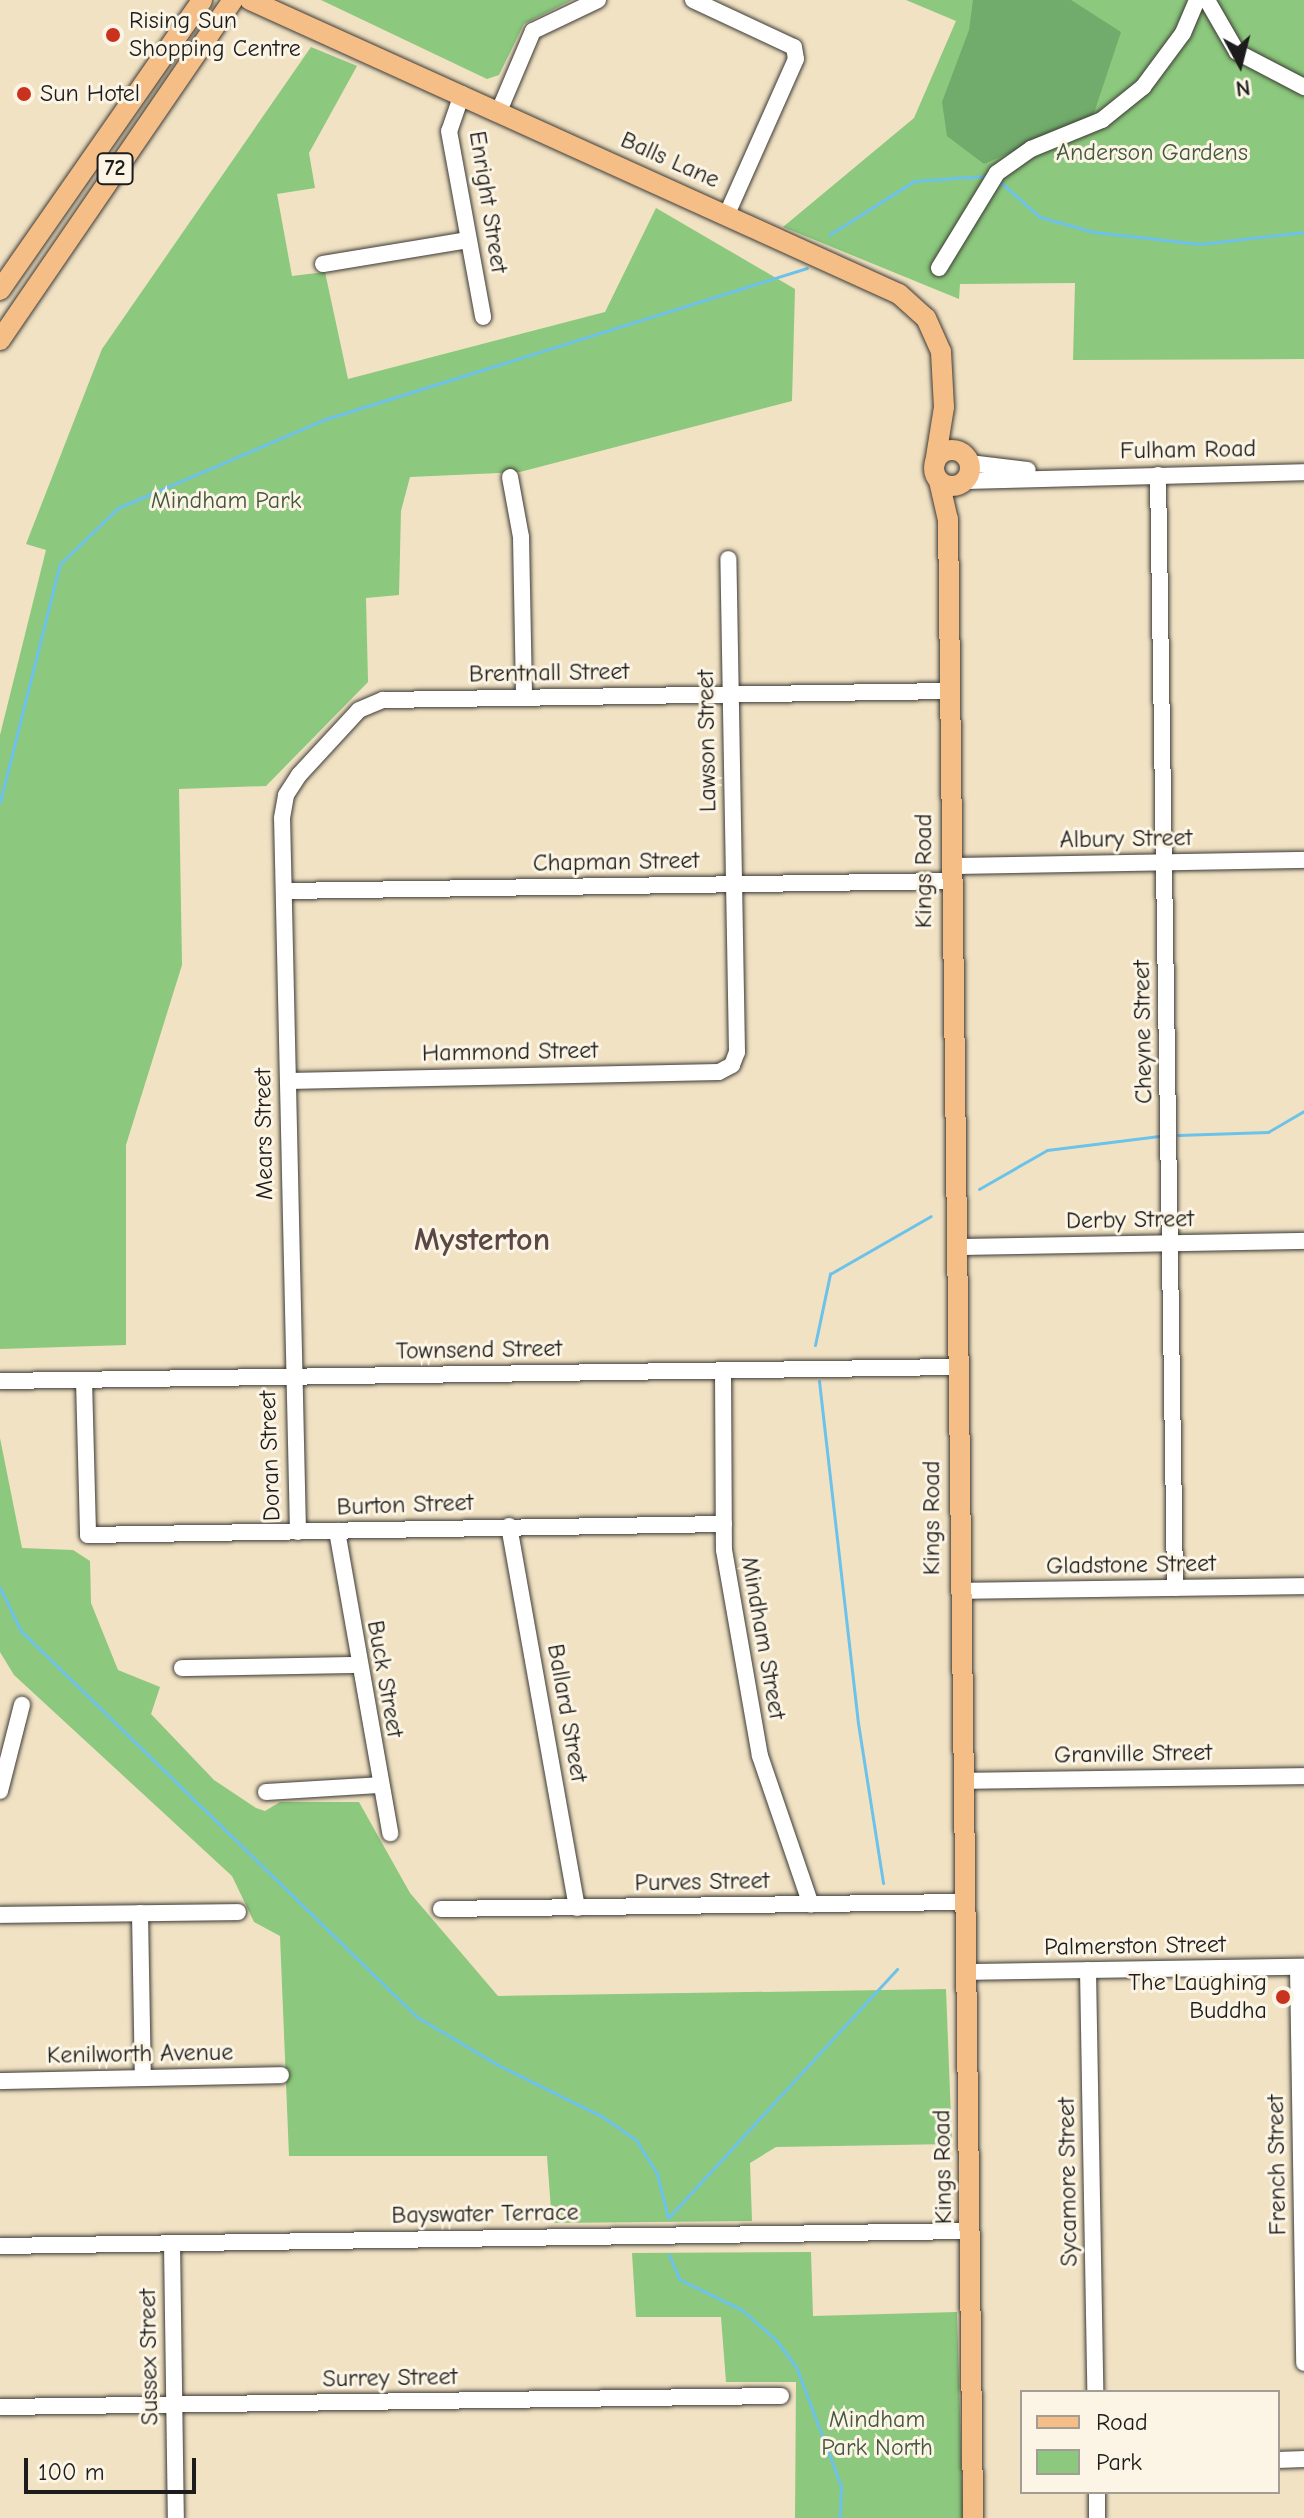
<!DOCTYPE html>
<style>
body{margin:0}
#map{position:relative;width:1304px;height:2518px;overflow:hidden;background:#f1e2c4;font-family:"Comic Neue",sans-serif}
div>[style]{position:absolute}
.green>*{inset:0;background:#8cc87d}
.forest>*{inset:0;background:#71ac6c}
.stream>*{height:3px;margin:-1.5px;padding:0 1.5px;transform-origin:1.5px;border-radius:1.5px;background:#6dc2ea}
.roads{filter:drop-shadow(0 0 2px #3c3a35) drop-shadow(0 0 2px #3c3a35)}
.minor>*{height:16px;margin:-8px;padding:0 8px;transform-origin:8px;border-radius:8px;background:#fff}
.major>*{height:20px;margin:-10px;padding:0 10px;transform-origin:10px;border-radius:10px;background:#f6be87}
.major>.ring{margin:-10px;padding:0;box-sizing:content-box;background:none;border:20px solid #f6be87;border-radius:50%}
.dots>*{width:22px;height:22px;translate:-50% -50%;box-sizing:border-box;border:4px solid #fcf5e5;border-radius:50%}
span{translate:-50% -50%;white-space:nowrap;text-align:center;line-height:1.15;-webkit-text-stroke:6px #fcf5e5;paint-order:stroke}
.shield-label span{padding:2px 6px;background:#fcf5e5;border:2px solid;border-radius:6px;-webkit-text-stroke-width:0}
.shield-label{font-size:22px;color:#1c1c1c;font-weight:700}
.poi-label{font-size:24px;color:#1c1c1c}
.left{translate:0 -50%;text-align:left}
.right{translate:-100% -50%;text-align:right}
.park-label{font-size:24px;color:#43583e}
.street-label{font-size:24px;color:#1c1c1c}
.district-label{font-size:32px;color:#5b4846;font-weight:700}
.legend{position:absolute;left:1020px;top:2390px;width:260px;height:104px;box-sizing:border-box;background:#fcf5e5;border:2px solid #a29e95;margin:0;padding:10px 14px;list-style:none;font-size:24px;color:#1c1c1c}
.legend li{display:flex;align-items:center;gap:16px;height:40px}
.legend b{width:40px;border:2px solid #a29e95}
.north{position:absolute;left:1200px;top:24px;width:80px;height:80px;-webkit-text-stroke:6px #fcf5e5;paint-order:stroke;rotate:173deg;font-size:22px;font-weight:700;line-height:32px;text-align:center;color:#1c1c1c}
.north::after{content:'';display:block;margin:auto;width:28px;height:36px;background:#1c1c1c;clip-path:polygon(50% 0,100% 100%,50% 72%,0 100%)}
.scale{position:absolute;left:24px;top:2458px;width:172px;height:36px;box-sizing:border-box;border:4px solid #1c1c1c;border-top:0;padding-left:10px;font-size:24px;line-height:28px;white-space:nowrap;color:#1c1c1c;-webkit-text-stroke:6px #fcf5e5;paint-order:stroke}
</style>
<div id="map">
<div class="green">
<div style="clip-path:polygon(321px 0,572px 0,524px 24px,499px 75px,487px 79px)"></div>
<div style="clip-path:polygon(906px 0,1304px 0,1304px 359px,1073px 360px,1075px 283px,960px 284px,959px 299px,783px 227px,914px 118px,956px 21px)"></div>
<div style="clip-path:polygon(311px 47px,357px 66px,309px 153px,315px 188px,277px 194px,292px 276px,325px 272px,348px 379px,605px 312px,656px 208px,795px 289px,792px 401px,520px 472px,410px 477px,401px 511px,399px 595px,366px 598px,368px 682px,266px 786px,179px 789px,182px 965px,126px 1145px,126px 1345px,0 1349px,0 735px,46px 550px,26px 544px,102px 349px)"></div>
<div style="clip-path:polygon(0 1438px,22px 1548px,73px 1550px,90px 1561px,91px 1603px,118px 1670px,160px 1687px,151px 1714px,214px 1780px,256px 1808px,265px 1811px,280px 1802px,359px 1802px,410px 1893px,498px 1996px,946px 1989px,952px 2144px,776px 2147px,750px 2163px,752px 2221px,552px 2223px,547px 2156px,289px 2156px,280px 1936px,254px 1922px,232px 1876px,14px 1675px,0 1652px)"></div>
<div style="clip-path:polygon(811px 2252px,813px 2316px,957px 2312px,963px 2518px,795px 2518px,796px 2382px,726px 2382px,721px 2317px,636px 2317px,632px 2253px)"></div>
</div>
<div class="forest">
<div style="clip-path:polygon(973px 0,1071px 0,1121px 32px,1093px 116px,984px 164px,947px 136px,942px 102px,969px 30px)"></div>
</div>
<div class="stream">
<div style="left:998px;top:180px;width:56px;rotate:41.4deg"></div>
<div style="left:1040px;top:217px;width:56px;rotate:15.5deg"></div>
<div style="left:1094px;top:232px;width:107px;rotate:6.5deg"></div>
<div style="left:1200px;top:244px;width:105px;rotate:-6.6deg"></div>
<div style="left:829px;top:235px;width:101px;rotate:-32.4deg"></div>
<div style="left:914px;top:181px;width:70px;rotate:-4.1deg"></div>
<div style="left:0;top:802px;width:245px;rotate:-75.9deg"></div>
<div style="left:60px;top:564px;width:81px;rotate:-44deg"></div>
<div style="left:118px;top:508px;width:226px;rotate:-23.2deg"></div>
<div style="left:326px;top:419px;width:504px;rotate:-17.43deg"></div>
<div style="left:1178px;top:1135px;width:90px;rotate:-1.9deg"></div>
<div style="left:1268px;top:1132px;width:42px;rotate:-30.3deg"></div>
<div style="left:979px;top:1189px;width:78px;rotate:-29.8deg"></div>
<div style="left:1047px;top:1150px;width:113px;rotate:-7.1deg"></div>
<div style="left:815px;top:1345px;width:73px;rotate:-78.1deg"></div>
<div style="left:830px;top:1274px;width:116px;rotate:-29.9deg"></div>
<div style="left:819px;top:1381px;width:344px;rotate:83.5deg"></div>
<div style="left:858px;top:1723px;width:162px;rotate:81.1deg"></div>
<div style="left:0;top:1588px;width:48px;rotate:64deg"></div>
<div style="left:21px;top:1631px;width:553px;rotate:44.27deg"></div>
<div style="left:417px;top:2017px;width:96px;rotate:30.6deg"></div>
<div style="left:500px;top:2066px;width:115px;rotate:26.3deg"></div>
<div style="left:603px;top:2117px;width:40px;rotate:34.9deg"></div>
<div style="left:636px;top:2140px;width:39px;rotate:58deg"></div>
<div style="left:657px;top:2173px;width:46px;rotate:76.3deg"></div>
<div style="left:669px;top:2217px;width:337px;rotate:-47.4deg"></div>
<div style="left:669px;top:2255px;width:26px;rotate:67deg"></div>
<div style="left:679px;top:2279px;width:70px;rotate:26.2deg"></div>
<div style="left:742px;top:2310px;width:47px;rotate:41.5deg"></div>
<div style="left:777px;top:2341px;width:34px;rotate:54deg"></div>
<div style="left:797px;top:2369px;width:125px;rotate:69.4deg"></div>
<div style="left:841px;top:2486px;width:32px;rotate:92deg"></div>
</div>
<div class="roads">
<div class="minor">
<div style="left:693px;top:0;width:111px;rotate:25deg"></div>
<div style="left:794px;top:47px;width:12px;rotate:81deg"></div>
<div style="left:796px;top:59px;width:170px;rotate:114deg"></div>
<div style="left:1207px;top:0;width:60px;rotate:60deg"></div>
<div style="left:1237px;top:52px;width:76px;rotate:27.6deg"></div>
<div style="left:462px;top:94px;width:39px;rotate:109deg"></div>
<div style="left:449px;top:131px;width:189px;rotate:79.6deg"></div>
<div style="left:499px;top:111px;width:87px;rotate:-67deg"></div>
<div style="left:533px;top:31px;width:72px;rotate:-25.5deg"></div>
<div style="left:323px;top:264px;width:147px;rotate:-9.4deg"></div>
<div style="left:939px;top:268px;width:111px;rotate:-58.6deg"></div>
<div style="left:997px;top:173px;width:42px;rotate:-35.2deg"></div>
<div style="left:1031px;top:149px;width:77px;rotate:-22.2deg"></div>
<div style="left:1102px;top:120px;width:53px;rotate:-38.8deg"></div>
<div style="left:1143px;top:87px;width:67px;rotate:-53.5deg"></div>
<div style="left:1183px;top:33px;width:36px;rotate:-67deg"></div>
<div style="left:969px;top:463px;width:59px;rotate:6.8deg"></div>
<div style="left:1158px;top:475px;width:1113px;rotate:89.12deg"></div>
<div style="left:510px;top:477px;width:61px;rotate:79.6deg"></div>
<div style="left:521px;top:537px;width:160px;rotate:88.9deg"></div>
<div style="left:964px;top:481px;width:340px;rotate:-1.5deg"></div>
<div style="left:950px;top:866px;width:354px;rotate:-1deg"></div>
<div style="left:284px;top:891px;width:666px;rotate:-0.86deg"></div>
<div style="left:288px;top:1081px;width:431px;rotate:-1.2deg"></div>
<div style="left:719px;top:1072px;width:15px;rotate:-28deg"></div>
<div style="left:732px;top:1065px;width:14px;rotate:-69deg"></div>
<div style="left:737px;top:1052px;width:493px;rotate:-91deg"></div>
<div style="left:956px;top:1247px;width:348px;rotate:-1deg"></div>
<div style="left:723px;top:1370px;width:180px;rotate:89.7deg"></div>
<div style="left:724px;top:1550px;width:209px;rotate:80.1deg"></div>
<div style="left:760px;top:1756px;width:157px;rotate:71.1deg"></div>
<div style="left:84px;top:1380px;width:155px;rotate:88.5deg"></div>
<div style="left:88px;top:1535px;width:636px;rotate:-0.99deg"></div>
<div style="left:0;top:1381px;width:958px;rotate:-0.84deg"></div>
<div style="left:509px;top:1526px;width:388px;rotate:79.9deg"></div>
<div style="left:337px;top:1531px;width:307px;rotate:80deg"></div>
<div style="left:298px;top:1532px;width:714px;rotate:-91.28deg"></div>
<div style="left:282px;top:818px;width:23px;rotate:-80deg"></div>
<div style="left:286px;top:795px;width:24px;rotate:-57deg"></div>
<div style="left:299px;top:775px;width:88px;rotate:-47.3deg"></div>
<div style="left:359px;top:710px;width:26px;rotate:-23deg"></div>
<div style="left:383px;top:700px;width:568px;rotate:-0.91deg"></div>
<div style="left:959px;top:1591px;width:345px;rotate:-0.8deg"></div>
<div style="left:182px;top:1668px;width:176px;rotate:-1deg"></div>
<div style="left:962px;top:1781px;width:342px;rotate:-0.8deg"></div>
<div style="left:0;top:1791px;width:89px;rotate:-75.7deg"></div>
<div style="left:266px;top:1792px;width:113px;rotate:-3.5deg"></div>
<div style="left:441px;top:1909px;width:522px;rotate:-0.77deg"></div>
<div style="left:140px;top:1913px;width:165px;rotate:89deg"></div>
<div style="left:0;top:1915px;width:238px;rotate:-0.7deg"></div>
<div style="left:1298px;top:1967px;width:396px;rotate:89.1deg"></div>
<div style="left:1088px;top:1970px;width:422px;rotate:89deg"></div>
<div style="left:967px;top:1972px;width:337px;rotate:-0.9deg"></div>
<div style="left:0;top:2081px;width:281px;rotate:-1.2deg"></div>
<div style="left:172px;top:2243px;width:275px;rotate:89.2deg"></div>
<div style="left:0;top:2246px;width:970px;rotate:-0.89deg"></div>
<div style="left:0;top:2407px;width:781px;rotate:-0.81deg"></div>
<div style="left:1278px;top:2460px;width:26px;rotate:-2deg"></div>
<div style="left:1097px;top:2492px;width:26px;rotate:90deg"></div>
</div>
<div class="major">
<div style="left:250px;top:0;width:712px;rotate:24.37deg"></div>
<div style="left:899px;top:294px;width:36px;rotate:42deg"></div>
<div style="left:926px;top:318px;width:37px;rotate:66deg"></div>
<div style="left:941px;top:352px;width:55px;rotate:86.9deg"></div>
<div style="left:944px;top:407px;width:57px;rotate:99.1deg"></div>
<div style="left:0;top:290px;width:353px;rotate:-55.1deg"></div>
<div style="left:0;top:340px;width:412px;rotate:-55.6deg"></div>
<div class="ring" style="left:934px;top:450px;width:16px;height:16px"></div>
<div style="left:939px;top:481px;width:39px;rotate:77deg"></div>
<div style="left:948px;top:519px;width:1999px;rotate:89.28deg"></div>
</div>
</div>
<div class="dots">
<div style="left:113px;top:35px;background:#c8321e"></div>
<div style="left:24px;top:94px;background:#c8321e"></div>
<div style="left:1283px;top:1997px;background:#c8321e"></div>
</div>
<div class="shield-label">
<span style="left:115px;top:169px">72</span>
</div>
<div class="poi-label">
<span class="left" style="left:129px;top:35px">Rising Sun<br>Shopping Centre</span>
<span class="left" style="left:40px;top:94px">Sun Hotel</span>
<span class="right" style="left:1267px;top:1997px">The Laughing<br>Buddha</span>
</div>
<div class="park-label">
<span style="left:1152px;top:153px">Anderson Gardens</span>
<span style="left:226px;top:501px">Mindham Park</span>
<span style="left:877px;top:2434px">Mindham<br>Park North</span>
</div>
<div class="street-label">
<span style="left:670px;top:160px;rotate:24deg">Balls Lane</span>
<span style="left:488px;top:202px;rotate:81deg">Enright Street</span>
<span style="left:1188px;top:450px;rotate:-1deg">Fulham Road</span>
<span style="left:549px;top:673px;rotate:-1deg">Brentnall Street</span>
<span style="left:707px;top:741px;rotate:-91deg">Lawson Street</span>
<span style="left:1126px;top:839px;rotate:-1deg">Albury Street</span>
<span style="left:616px;top:862px;rotate:-1deg">Chapman Street</span>
<span style="left:924px;top:871px;rotate:-90deg">Kings Road</span>
<span style="left:1143px;top:1032px;rotate:-91deg">Cheyne Street</span>
<span style="left:510px;top:1052px;rotate:-1deg">Hammond Street</span>
<span style="left:264px;top:1134px;rotate:-91deg">Mears Street</span>
<span style="left:1130px;top:1220px;rotate:-1deg">Derby Street</span>
<span style="left:479px;top:1350px;rotate:-1deg">Townsend Street</span>
<span style="left:270px;top:1456px;rotate:-92deg">Doran Street</span>
<span style="left:405px;top:1505px;rotate:-2deg">Burton Street</span>
<span style="left:932px;top:1518px;rotate:-90deg">Kings Road</span>
<span style="left:1131px;top:1565px;rotate:-1deg">Gladstone Street</span>
<span style="left:763px;top:1638px;rotate:80deg">Mindham Street</span>
<span style="left:385px;top:1679px;rotate:80deg">Buck Street</span>
<span style="left:567px;top:1713px;rotate:80deg">Ballard Street</span>
<span style="left:1133px;top:1754px;rotate:-1deg">Granville Street</span>
<span style="left:702px;top:1882px;rotate:-1deg">Purves Street</span>
<span style="left:1135px;top:1946px;rotate:-1deg">Palmerston Street</span>
<span style="left:140px;top:2054px;rotate:-1deg">Kenilworth Avenue</span>
<span style="left:1277px;top:2165px;rotate:-91deg">French Street</span>
<span style="left:943px;top:2167px;rotate:-91deg">Kings Road</span>
<span style="left:1068px;top:2182px;rotate:-91deg">Sycamore Street</span>
<span style="left:485px;top:2214px;rotate:-1deg">Bayswater Terrace</span>
<span style="left:149px;top:2357px;rotate:-91deg">Sussex Street</span>
<span style="left:390px;top:2378px;rotate:-1deg">Surrey Street</span>
</div>
<div class="district-label">
<span style="left:482px;top:1240px">Mysterton</span>
</div>
<ul class="legend">
<li><b style="height:10px;background:#f6be87"></b>Road</li>
<li><b style="height:22px;background:#8cc87d"></b>Park</li>
</ul>
<div class="north">N</div>
<div class="scale">100 m</div>
</div>
